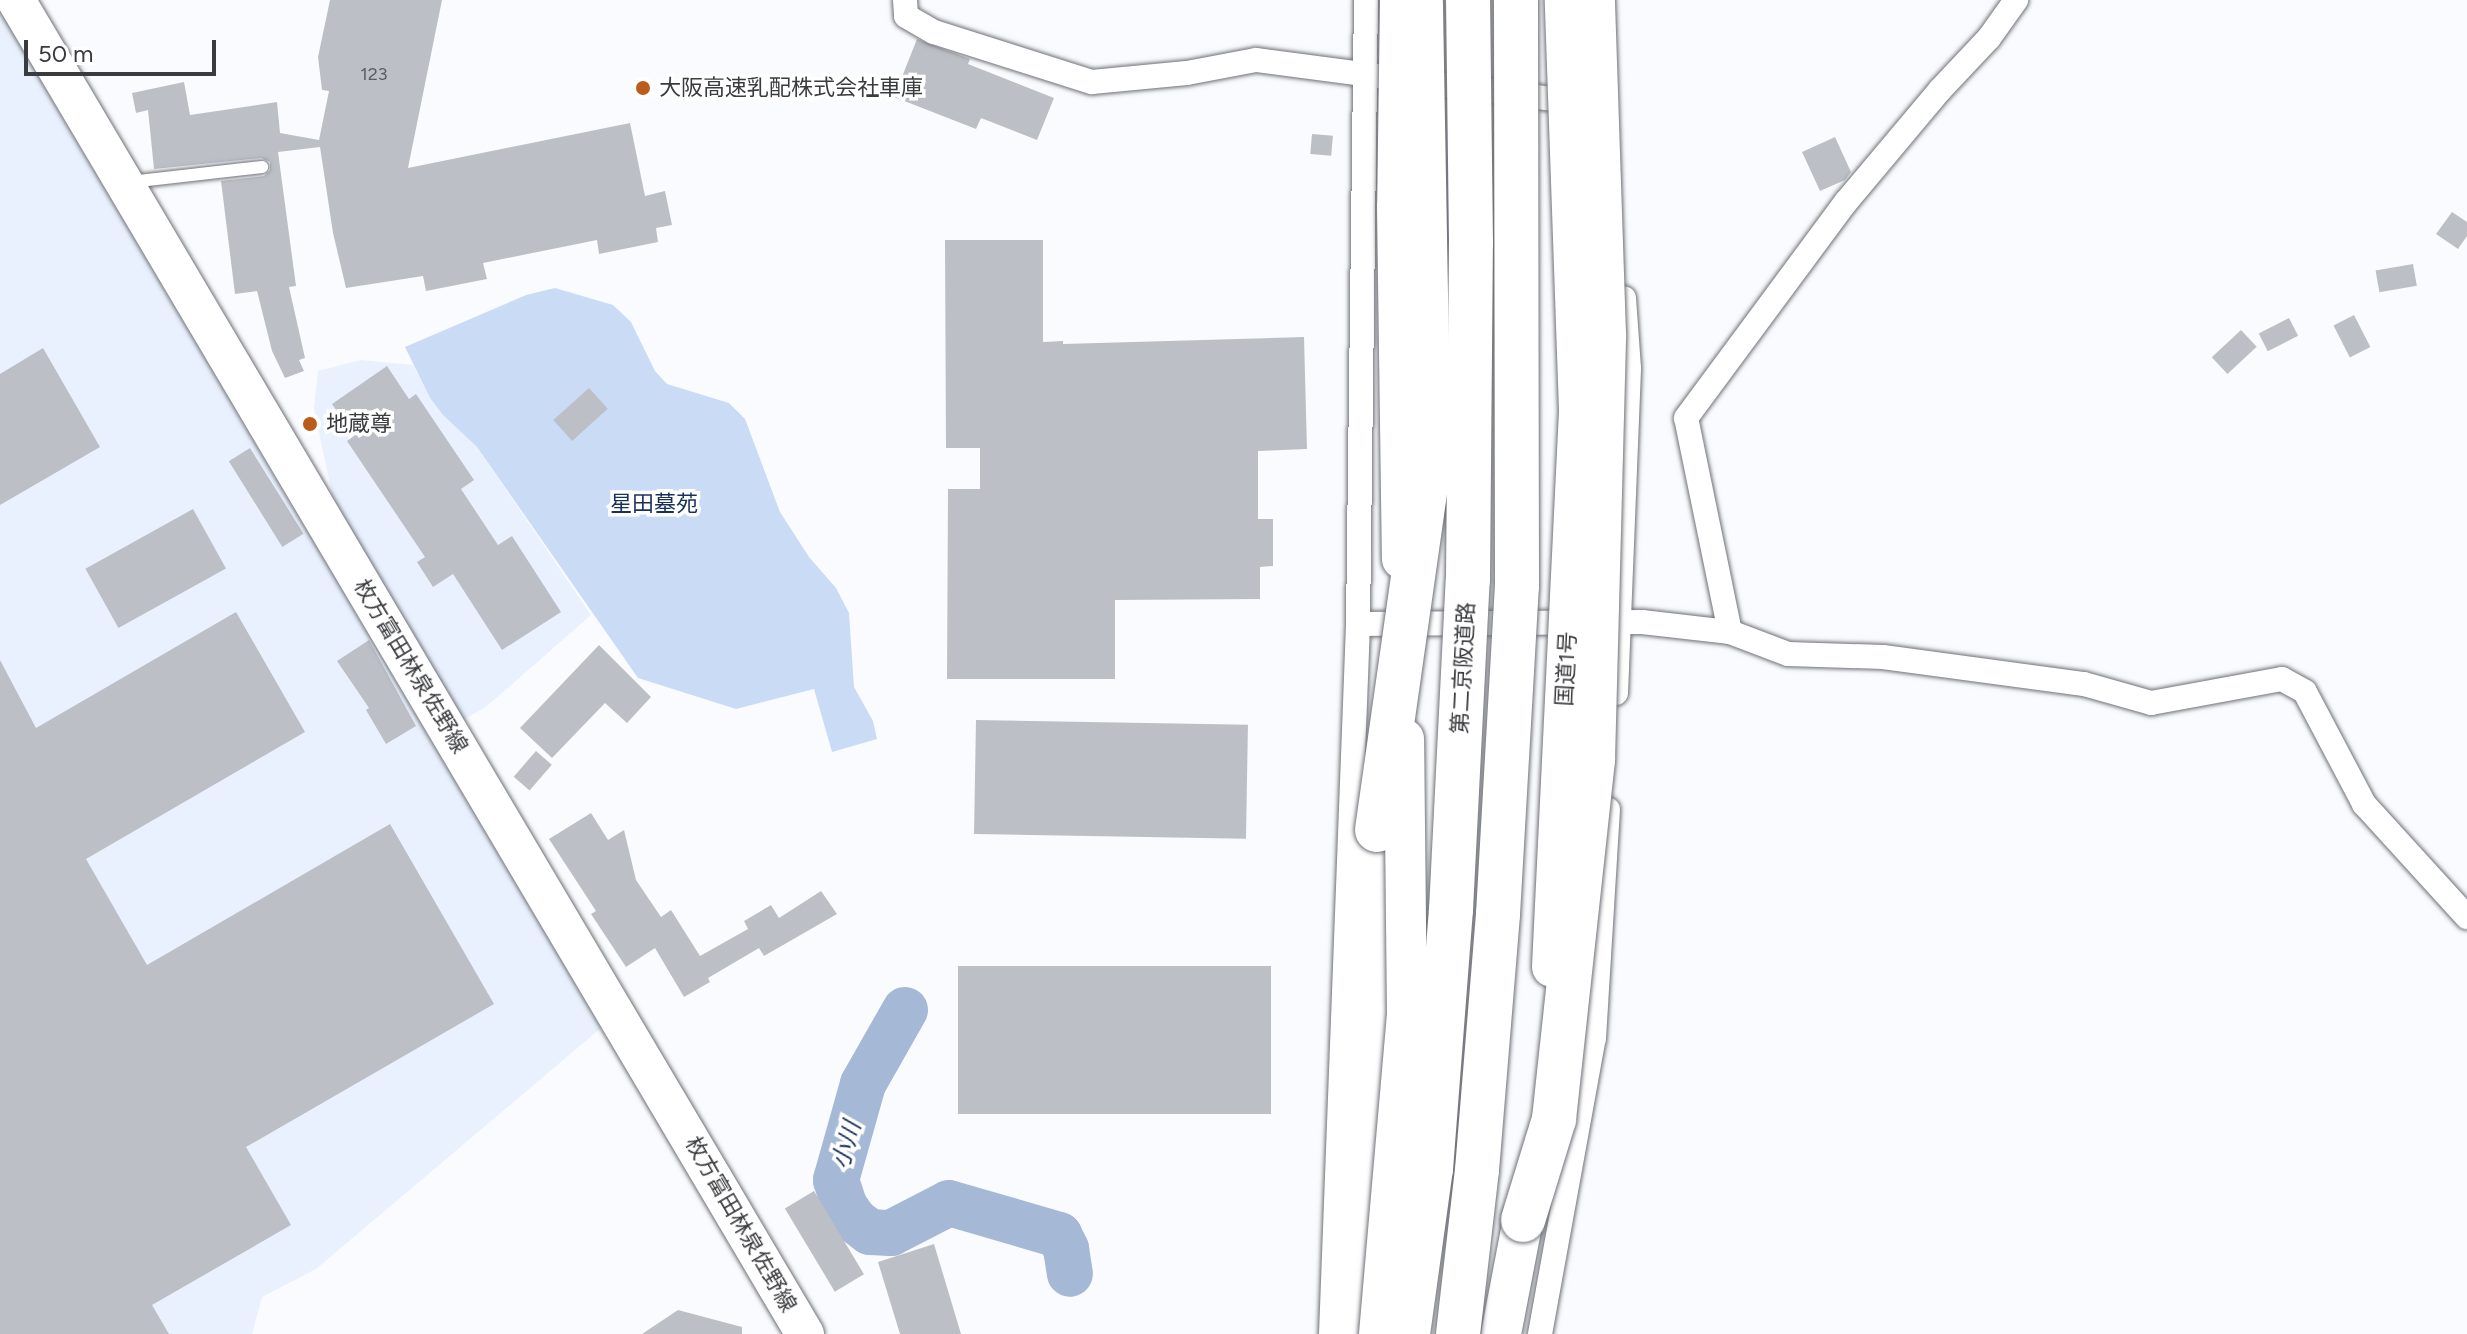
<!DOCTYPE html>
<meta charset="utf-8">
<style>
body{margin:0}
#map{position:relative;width:2467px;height:1334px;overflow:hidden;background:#fafbfe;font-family:Figtree,"Noto Sans JP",sans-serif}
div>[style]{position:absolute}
.built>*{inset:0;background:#e9f1fe}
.green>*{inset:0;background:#cadbf6}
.river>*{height:46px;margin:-23px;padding:0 23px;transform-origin:23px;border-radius:23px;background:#a5b8d5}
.building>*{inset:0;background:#bcc0c6;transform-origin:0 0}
.roads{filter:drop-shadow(0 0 2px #6e7177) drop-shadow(0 0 2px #6e7177)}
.service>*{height:12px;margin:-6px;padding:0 6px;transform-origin:6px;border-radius:6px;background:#fff}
.minor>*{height:24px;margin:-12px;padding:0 12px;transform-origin:12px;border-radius:12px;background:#fff}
.primary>*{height:38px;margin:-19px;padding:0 19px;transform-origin:19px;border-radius:19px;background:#fff}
.trunk>*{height:40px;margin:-20px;padding:0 20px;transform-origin:20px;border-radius:20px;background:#fff}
.motorway>*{height:44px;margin:-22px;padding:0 22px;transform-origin:22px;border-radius:22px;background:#fff}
.bridges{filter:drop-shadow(0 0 2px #6e7177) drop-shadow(0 0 2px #6e7177)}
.trunk-bridge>*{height:40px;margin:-20px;padding:0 20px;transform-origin:20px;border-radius:20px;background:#fff}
.motorway-bridge>*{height:44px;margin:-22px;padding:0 22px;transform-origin:22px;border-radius:22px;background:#fff}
.dots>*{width:22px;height:22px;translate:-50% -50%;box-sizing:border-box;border:4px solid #fff;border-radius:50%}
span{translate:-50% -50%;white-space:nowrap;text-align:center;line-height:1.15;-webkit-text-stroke:7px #fff;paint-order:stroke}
.number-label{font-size:18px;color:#5a5c60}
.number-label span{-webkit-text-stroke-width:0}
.poi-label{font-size:22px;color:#3a3b3e}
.left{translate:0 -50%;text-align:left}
.park-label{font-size:22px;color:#183158}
.street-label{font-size:22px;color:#3a3b3e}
.water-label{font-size:24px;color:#183158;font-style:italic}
.scale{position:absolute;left:24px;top:40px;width:192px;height:36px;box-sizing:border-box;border:4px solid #3a3b3e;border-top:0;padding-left:10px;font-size:24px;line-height:28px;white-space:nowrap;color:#3a3b3e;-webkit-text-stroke:6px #fff;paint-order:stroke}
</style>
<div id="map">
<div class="built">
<div style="clip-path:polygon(0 12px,601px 1028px,316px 1269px,262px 1297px,252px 1334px,0 1334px)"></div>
<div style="clip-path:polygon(361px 360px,413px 365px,430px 398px,443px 415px,477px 447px,591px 615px,487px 706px,463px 720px,334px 504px,314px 408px,318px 371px)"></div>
</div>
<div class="green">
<div style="clip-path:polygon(555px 288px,613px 305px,631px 322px,655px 371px,667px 384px,729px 403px,745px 419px,780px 512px,809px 557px,836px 588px,849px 613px,854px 687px,873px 721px,877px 739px,832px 752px,814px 689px,736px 709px,638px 678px,477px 447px,443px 415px,430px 398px,405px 347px,526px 295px)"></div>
</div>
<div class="river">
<div style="left:905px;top:1010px;width:85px;rotate:119.6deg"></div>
<div style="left:863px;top:1084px;width:100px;rotate:105.7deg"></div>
<div style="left:836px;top:1180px;width:26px;rotate:72deg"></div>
<div style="left:844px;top:1205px;width:18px;rotate:56deg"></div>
<div style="left:854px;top:1220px;width:20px;rotate:37deg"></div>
<div style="left:870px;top:1232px;width:21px;rotate:3deg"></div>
<div style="left:891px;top:1233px;width:65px;rotate:-27.3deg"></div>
<div style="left:949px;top:1203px;width:115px;rotate:16.2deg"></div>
<div style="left:1059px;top:1235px;width:16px;rotate:63deg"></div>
<div style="left:1066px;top:1249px;width:25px;rotate:81deg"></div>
</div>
<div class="building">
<div style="clip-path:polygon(330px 0,442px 0,408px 168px,630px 123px,645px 196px,665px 191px,672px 225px,656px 228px,658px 242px,599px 254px,597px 240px,483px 263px,487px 279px,426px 291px,423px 276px,346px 288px,333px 233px,320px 147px,278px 152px,296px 286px,289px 287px,305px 358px,299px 360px,304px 371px,285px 378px,272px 351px,257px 291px,235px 294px,221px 181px,264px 176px,270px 170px,270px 162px,261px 158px,154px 169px,148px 110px,136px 113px,132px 93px,184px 82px,190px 115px,277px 102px,280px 133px,319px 140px,329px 91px,322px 90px,318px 57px)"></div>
<div style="clip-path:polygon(917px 39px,970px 59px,968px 64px,1054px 98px,1037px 140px,981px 118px,976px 129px,894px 97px)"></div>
<div style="left:1312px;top:134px;width:21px;height:20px;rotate:5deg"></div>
<div style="clip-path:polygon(1835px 137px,1851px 172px,1845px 180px,1820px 191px,1802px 152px)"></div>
<div style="clip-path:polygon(2452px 212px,2467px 222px,2467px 236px,2458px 249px,2436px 234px)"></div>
<div style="clip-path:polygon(945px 240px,1043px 240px,1043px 342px,1063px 341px,1063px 344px,1304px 337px,1307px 449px,1258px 451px,1258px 519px,1273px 519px,1273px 566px,1260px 567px,1260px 599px,1115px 600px,1115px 679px,947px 679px,948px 489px,980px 489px,980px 448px,946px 448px)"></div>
<div style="left:2413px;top:264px;width:22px;height:38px;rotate:80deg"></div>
<div style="left:2354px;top:315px;width:36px;height:23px;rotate:63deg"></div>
<div style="left:2289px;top:318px;width:20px;height:34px;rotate:63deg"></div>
<div style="left:2241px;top:330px;width:23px;height:40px;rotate:47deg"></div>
<div style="clip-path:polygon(43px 348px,100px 447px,0 505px,0 374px)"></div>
<div style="clip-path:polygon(387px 366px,409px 399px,416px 394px,474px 480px,461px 489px,498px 545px,512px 536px,561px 612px,502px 650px,453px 574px,433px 587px,417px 562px,425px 557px,347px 441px,354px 436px,332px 404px)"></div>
<div style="left:589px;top:388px;width:28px;height:48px;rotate:48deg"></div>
<div style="left:250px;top:448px;width:101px;height:25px;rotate:58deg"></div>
<div style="left:193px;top:509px;width:68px;height:123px;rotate:61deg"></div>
<div style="clip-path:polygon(236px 612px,305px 732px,86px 859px,147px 965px,390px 824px,494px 1004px,246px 1147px,291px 1225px,152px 1305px,169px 1334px,0 1334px,0 660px,36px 728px)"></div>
<div style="clip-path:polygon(369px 640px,416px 726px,386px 744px,366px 710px,369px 708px,337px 661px)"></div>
<div style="clip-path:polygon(599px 645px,651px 697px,627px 723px,605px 703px,552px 758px,520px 728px)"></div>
<div style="left:976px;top:720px;width:272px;height:114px;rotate:1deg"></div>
<div style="left:536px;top:751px;width:21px;height:34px;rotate:41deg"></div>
<div style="clip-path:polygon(591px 813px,608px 840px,624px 830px,636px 880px,661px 917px,671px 910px,700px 956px,748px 929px,744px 921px,771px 905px,779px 918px,821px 891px,837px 914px,764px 956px,759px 948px,708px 978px,710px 982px,684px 997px,655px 948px,626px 967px,591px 914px,596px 911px,549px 839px)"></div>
<div style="left:958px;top:966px;width:313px;height:148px"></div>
<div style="left:814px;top:1191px;width:97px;height:34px;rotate:59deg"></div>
<div style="clip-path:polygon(934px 1244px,961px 1334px,900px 1334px,878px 1262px)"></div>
<div style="clip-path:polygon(678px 1310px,742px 1327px,742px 1334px,642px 1334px)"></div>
</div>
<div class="roads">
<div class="service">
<div style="left:130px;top:182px;width:133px;rotate:-6.5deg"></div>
</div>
<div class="minor">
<div style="left:905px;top:0;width:16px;rotate:86deg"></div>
<div style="left:906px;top:16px;width:32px;rotate:30deg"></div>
<div style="left:934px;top:32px;width:166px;rotate:17.6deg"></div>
<div style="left:1092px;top:82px;width:95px;rotate:-5.4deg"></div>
<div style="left:1187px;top:73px;width:70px;rotate:-10.7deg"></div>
<div style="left:1256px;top:60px;width:328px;rotate:7.5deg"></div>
<div style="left:1358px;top:624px;width:284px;rotate:-0.4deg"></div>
<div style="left:1642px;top:622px;width:89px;rotate:6.5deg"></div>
<div style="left:1730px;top:632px;width:62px;rotate:20.8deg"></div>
<div style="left:1788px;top:654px;width:95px;rotate:1.8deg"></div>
<div style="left:1883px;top:657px;width:203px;rotate:7.7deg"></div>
<div style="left:2084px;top:684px;width:70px;rotate:15.8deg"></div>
<div style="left:2151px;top:703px;width:133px;rotate:-10.4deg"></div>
<div style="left:2282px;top:679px;width:26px;rotate:29deg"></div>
<div style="left:2305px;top:692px;width:127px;rotate:62.2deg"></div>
<div style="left:2364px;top:804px;width:153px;rotate:47.7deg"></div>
<div style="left:1730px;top:632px;width:218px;rotate:-101.6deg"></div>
<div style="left:1686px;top:418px;width:269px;rotate:-53.5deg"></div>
<div style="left:1846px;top:202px;width:146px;rotate:-50deg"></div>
<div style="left:1940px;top:90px;width:71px;rotate:-46.7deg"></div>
<div style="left:1989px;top:38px;width:47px;rotate:-54.6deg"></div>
<div style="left:1616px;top:693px;width:325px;rotate:-87.7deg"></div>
<div style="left:1629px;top:368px;width:70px;rotate:-94.1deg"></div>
<div style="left:1331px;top:1334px;width:711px;rotate:-87.82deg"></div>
<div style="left:1358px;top:624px;width:624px;rotate:-89.27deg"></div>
<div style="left:1540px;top:1334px;width:301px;rotate:-79.7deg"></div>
<div style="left:1594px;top:1038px;width:229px;rotate:-86.5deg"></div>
</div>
<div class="primary">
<div style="left:16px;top:0;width:1550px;rotate:59.4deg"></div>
</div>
<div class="trunk">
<div style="left:1501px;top:1334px;width:116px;rotate:-79.1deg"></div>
</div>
<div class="motorway">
<div style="left:1354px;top:1334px;width:505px;rotate:-87.39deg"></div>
</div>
</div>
<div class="bridges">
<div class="trunk-bridge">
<div style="left:1400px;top:0;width:208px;rotate:90.8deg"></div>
<div style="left:1397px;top:208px;width:351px;rotate:89.2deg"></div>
<div style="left:1552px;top:967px;width:558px;rotate:-87.22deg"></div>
<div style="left:1579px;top:410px;width:410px;rotate:-92deg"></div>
<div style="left:1379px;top:1334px;width:318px;rotate:-85deg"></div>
<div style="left:1407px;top:1017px;width:278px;rotate:-90.6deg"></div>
</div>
<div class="motorway-bridge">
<div style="left:1377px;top:830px;width:368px;rotate:-81.9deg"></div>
<div style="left:1429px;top:466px;width:466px;rotate:-91deg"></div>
<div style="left:1523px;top:1220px;width:106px;rotate:-72.9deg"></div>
<div style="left:1554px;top:1119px;width:361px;rotate:-83.8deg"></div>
<div style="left:1593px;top:760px;width:426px;rotate:-88.5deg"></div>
<div style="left:1604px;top:334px;width:334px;rotate:-91.9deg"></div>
<div style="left:1408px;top:1334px;width:167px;rotate:-82.1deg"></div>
<div style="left:1431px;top:1169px;width:260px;rotate:-85.6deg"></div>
<div style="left:1451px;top:910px;width:330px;rotate:-87.1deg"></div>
<div style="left:1468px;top:580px;width:337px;rotate:-89.5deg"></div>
<div style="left:1471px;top:243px;width:243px;rotate:-90.7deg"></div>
<div style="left:1458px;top:1334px;width:165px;rotate:-83.4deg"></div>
<div style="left:1477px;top:1170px;width:257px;rotate:-85.3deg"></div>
<div style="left:1498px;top:914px;width:329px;rotate:-86.7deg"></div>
<div style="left:1517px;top:586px;width:586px;rotate:-90.1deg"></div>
</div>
</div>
<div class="dots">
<div style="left:643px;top:88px;background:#bc5c1a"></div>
<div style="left:310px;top:424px;background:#bc5c1a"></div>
</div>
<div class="number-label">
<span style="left:374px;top:74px">123</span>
</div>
<div class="poi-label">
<span class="left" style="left:659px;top:88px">大阪高速乳配株式会社車庫</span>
<span class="left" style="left:326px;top:424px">地蔵尊</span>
</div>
<div class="park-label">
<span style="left:654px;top:504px">星田墓苑</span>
</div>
<div class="street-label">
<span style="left:411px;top:666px;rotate:59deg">枚方富田林泉佐野線</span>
<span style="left:1463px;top:668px;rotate:-87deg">第二京阪道路</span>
<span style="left:1566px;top:669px;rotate:-87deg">国道1号</span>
<span style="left:741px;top:1224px;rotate:60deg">枚方富田林泉佐野線</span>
</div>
<div class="water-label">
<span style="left:846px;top:1145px;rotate:-74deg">小川</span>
</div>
<div class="scale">50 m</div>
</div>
